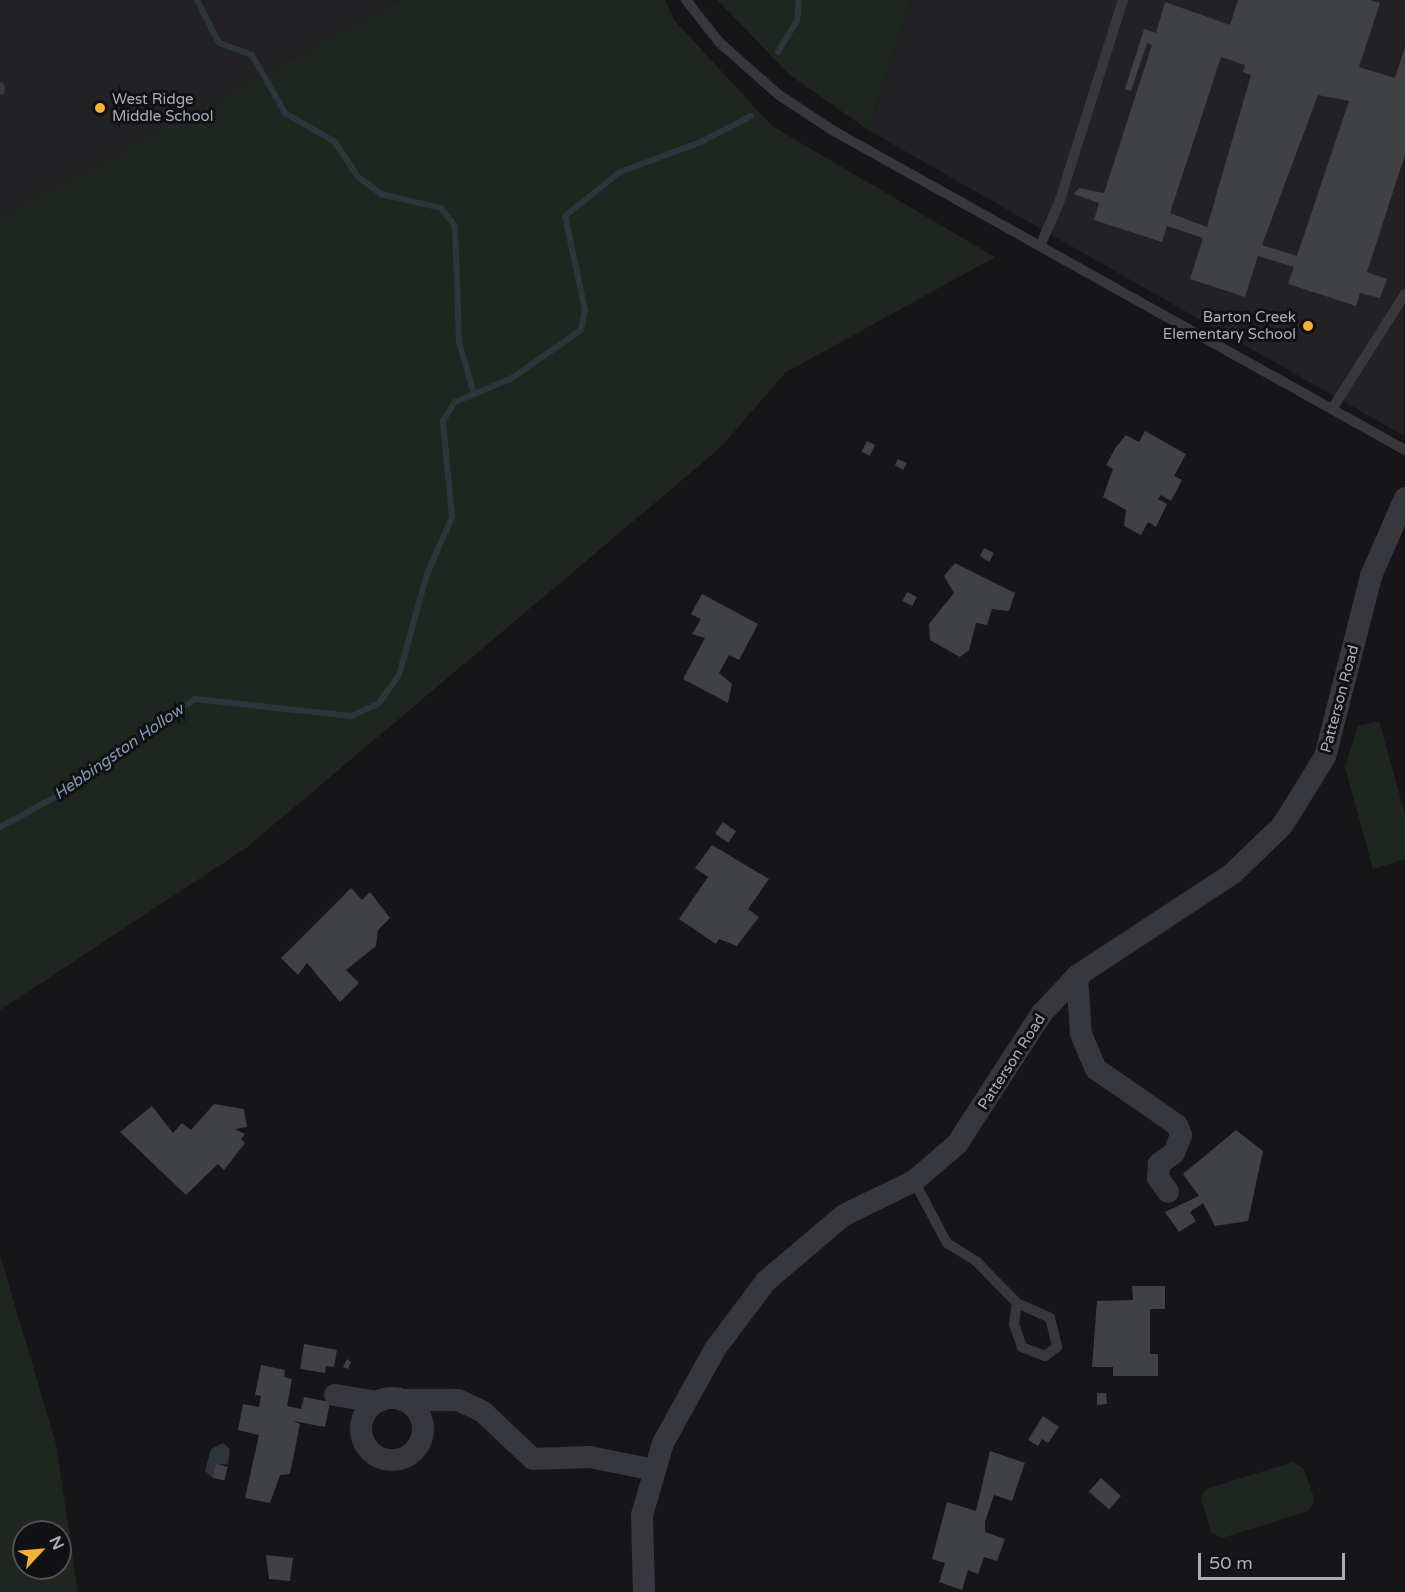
<!DOCTYPE html>
<style>
body{margin:0}
#map{position:relative;width:1405px;height:1592px;overflow:hidden;background:#161618;font-family:"Varela Round",sans-serif}
div>[style]{position:absolute}
.built>*{inset:0;background:#222225}
.green>*{inset:0;background:#1e261f}
.water>*{inset:0;background:#2c353c}
.stream>*{height:6px;margin:-3px;padding:0 3px;transform-origin:3px;border-radius:3px;background:#2c353c}
.building>*{inset:0;background:#404145;transform-origin:0 0}
.service>*{height:10px;margin:-5px;padding:0 5px;transform-origin:5px;border-radius:5px;background:#37383d}
.minor>*{height:22px;margin:-11px;padding:0 11px;transform-origin:11px;border-radius:11px;background:#37383d}
.minor>.ring{margin:-11px;padding:0;box-sizing:content-box;background:none;border:22px solid #37383d;border-radius:50%}
.dots>*{width:16px;height:16px;translate:-50% -50%;box-sizing:border-box;border:3px solid #111113;border-radius:50%}
span{translate:-50% -50%;white-space:nowrap;text-align:center;line-height:1.15;-webkit-text-stroke:6px #111113;paint-order:stroke}
.poi-label{font-size:15px;color:#a8adb8}
.left{translate:0 -50%;text-align:left}
.right{translate:-100% -50%;text-align:right}
.street-label{font-size:15px;color:#a8adb8}
.water-label{font-size:16px;color:#7f9bb3;font-style:italic}
.north{position:absolute;left:12px;top:1520px;width:60px;height:60px;box-sizing:border-box;background:#111113;border:2px solid #4d4f55;border-radius:50%;rotate:64deg;font-size:16px;font-weight:700;line-height:24px;text-align:center;color:#a8adb8}
.north::after{content:'';display:block;margin:auto;width:21px;height:27px;background:#f2b134;clip-path:polygon(50% 0,100% 100%,50% 72%,0 100%)}
.scale{position:absolute;left:1198px;top:1553px;width:147px;height:27px;box-sizing:border-box;border:3px solid #a8adb8;border-top:0;padding-left:8px;font-size:18px;line-height:21px;white-space:nowrap;color:#a8adb8;-webkit-text-stroke:4px #111113;paint-order:stroke}
</style>
<div id="map">
<div class="built">
<div style="clip-path:polygon(0 0,400px 0,0 216px)"></div>
<div style="clip-path:polygon(912px 0,1405px 0,1404px 436px,868px 130px)"></div>
</div>
<div class="green">
<div style="clip-path:polygon(400px 0,665px 0,675px 21px,772px 126px,995px 257px,785px 373px,720px 448px,246px 848px,0 1010px,0 216px)"></div>
<div style="clip-path:polygon(717px 0,912px 0,868px 130px,790px 75px)"></div>
<div style="clip-path:polygon(1379px 721px,1405px 814px,1405px 859px,1373px 869px,1345px 767px,1358px 726px)"></div>
<div style="clip-path:polygon(evenodd,0 1255px,56px 1444px,78px 1592px,0 1592px,0 1255px,24px 1532px,60px 1532px,60px 1568px,24px 1568px,24px 1532px)"></div>
<div style="clip-path:polygon(1293px 1462px,1304px 1469px,1315px 1501px,1309px 1511px,1222px 1538px,1211px 1533px,1201px 1498px,1206px 1489px)"></div>
</div>
<div class="water">
<div style="clip-path:polygon(223px 1443px,230px 1449px,228px 1464px,216px 1465px,213px 1478px,205px 1471px,211px 1449px)"></div>
</div>
<div class="stream">
<div style="left:197px;top:0;width:48px;rotate:62.9deg"></div>
<div style="left:219px;top:43px;width:35px;rotate:20deg"></div>
<div style="left:252px;top:55px;width:67px;rotate:60.4deg"></div>
<div style="left:285px;top:113px;width:58px;rotate:30.1deg"></div>
<div style="left:335px;top:142px;width:42px;rotate:56.7deg"></div>
<div style="left:358px;top:177px;width:29px;rotate:36deg"></div>
<div style="left:381px;top:194px;width:62px;rotate:13.1deg"></div>
<div style="left:441px;top:208px;width:23px;rotate:52deg"></div>
<div style="left:455px;top:226px;width:116px;rotate:88deg"></div>
<div style="left:459px;top:342px;width:54px;rotate:73.9deg"></div>
<div style="left:778px;top:52px;width:37px;rotate:-59deg"></div>
<div style="left:797px;top:20px;width:20px;rotate:-84deg"></div>
<div style="left:0;top:827px;width:74px;rotate:-28.3deg"></div>
<div style="left:65px;top:792px;width:160px;rotate:-35.6deg"></div>
<div style="left:195px;top:699px;width:157px;rotate:6.2deg"></div>
<div style="left:351px;top:716px;width:30px;rotate:-24deg"></div>
<div style="left:378px;top:704px;width:36px;rotate:-54deg"></div>
<div style="left:399px;top:675px;width:105px;rotate:-74.5deg"></div>
<div style="left:427px;top:574px;width:62px;rotate:-66.3deg"></div>
<div style="left:452px;top:517px;width:96px;rotate:-95.4deg"></div>
<div style="left:443px;top:421px;width:22px;rotate:-58deg"></div>
<div style="left:455px;top:402px;width:62px;rotate:-22.8deg"></div>
<div style="left:512px;top:378px;width:84px;rotate:-34.8deg"></div>
<div style="left:581px;top:330px;width:20px;rotate:-79deg"></div>
<div style="left:585px;top:310px;width:96px;rotate:-102deg"></div>
<div style="left:565px;top:216px;width:70px;rotate:-38.7deg"></div>
<div style="left:620px;top:172px;width:86px;rotate:-20.3deg"></div>
<div style="left:701px;top:142px;width:56px;rotate:-27.5deg"></div>
</div>
<div class="building">
<div style="clip-path:polygon(evenodd,1238px 0,1370px 0,1380px 3px,1359px 67px,1395px 78px,1405px 47px,1405px 155px,1367px 272px,1387px 279px,1380px 298px,1360px 293px,1356px 306px,1288px 284px,1294px 267px,1258px 256px,1245px 297px,1190px 279px,1203px 238px,1167px 226px,1162px 242px,1094px 220px,1099px 203px,1074px 194px,1079px 188px,1104px 193px,1152px 45px,1147px 43px,1131px 91px,1125px 89px,1144px 29px,1156px 33px,1165px 2px,1230px 25px,1238px 0,1221px 57px,1245px 65px,1243px 72px,1251px 75px,1207px 227px,1170px 213px,1221px 57px,1238px 0,1318px 95px,1349px 101px,1297px 256px,1262px 245px,1318px 95px)"></div>
<div style="clip-path:polygon(1145px 431px,1186px 454px,1174px 476px,1182px 480px,1171px 501px,1161px 495px,1158px 499px,1167px 504px,1156px 527px,1148px 522px,1141px 535px,1124px 526px,1126px 510px,1103px 497px,1113px 469px,1106px 465px,1116px 447px,1126px 435px,1139px 442px)"></div>
<div style="left:867px;top:441px;width:9px;height:12px;rotate:27deg"></div>
<div style="clip-path:polygon(898px 459px,907px 463px,903px 470px,895px 465px)"></div>
<div style="clip-path:polygon(984px 548px,994px 553px,989px 562px,980px 556px)"></div>
<div style="clip-path:polygon(955px 563px,1015px 593px,1009px 611px,992px 609px,987px 625px,976px 623px,969px 650px,960px 657px,930px 640px,929px 624px,954px 593px,944px 576px)"></div>
<div style="left:907px;top:592px;width:11px;height:10px;rotate:27deg"></div>
<div style="clip-path:polygon(702px 594px,758px 624px,739px 660px,729px 655px,719px 673px,732px 684px,728px 703px,683px 679px,705px 638px,692px 634px,701px 619px,691px 614px)"></div>
<div style="left:723px;top:822px;width:16px;height:14px;rotate:35deg"></div>
<div style="clip-path:polygon(712px 845px,769px 879px,748px 909px,759px 917px,737px 946px,719px 939px,716px 944px,679px 919px,708px 877px,695px 868px)"></div>
<div style="clip-path:polygon(351px 888px,362px 900px,370px 892px,390px 918px,378px 930px,376px 946px,346px 970px,359px 983px,340px 1002px,307px 963px,298px 975px,281px 958px)"></div>
<div style="clip-path:polygon(214px 1104px,244px 1109px,247px 1127px,235px 1129px,245px 1134px,241px 1139px,245px 1143px,224px 1170px,218px 1164px,186px 1195px,120px 1132px,152px 1106px,173px 1133px,182px 1123px,191px 1130px)"></div>
<div style="clip-path:polygon(1236px 1130px,1263px 1151px,1248px 1221px,1215px 1226px,1203px 1203px,1190px 1212px,1196px 1221px,1179px 1232px,1165px 1212px,1199px 1196px,1183px 1174px)"></div>
<div style="clip-path:polygon(1132px 1286px,1165px 1286px,1165px 1309px,1150px 1309px,1150px 1354px,1158px 1354px,1158px 1376px,1113px 1376px,1113px 1367px,1092px 1367px,1097px 1301px,1133px 1300px)"></div>
<div style="clip-path:polygon(304px 1344px,337px 1350px,334px 1367px,326px 1366px,325px 1373px,300px 1369px)"></div>
<div style="clip-path:polygon(347px 1359px,351px 1362px,348px 1369px,343px 1367px)"></div>
<div style="clip-path:polygon(261px 1365px,285px 1370px,284px 1377px,292px 1379px,287px 1406px,301px 1409px,304px 1397px,330px 1402px,325px 1427px,293px 1421px,300px 1424px,290px 1474px,280px 1475px,270px 1503px,245px 1498px,259px 1435px,238px 1430px,243px 1404px,259px 1407px,261px 1396px,255px 1395px)"></div>
<div style="clip-path:polygon(1097px 1393px,1106px 1393px,1107px 1404px,1097px 1405px)"></div>
<div style="clip-path:polygon(1043px 1416px,1059px 1427px,1048px 1443px,1042px 1439px,1038px 1446px,1028px 1440px)"></div>
<div style="clip-path:polygon(990px 1451px,1025px 1463px,1012px 1501px,994px 1495px,985px 1522px,985px 1532px,1005px 1539px,997px 1561px,984px 1557px,978px 1574px,968px 1570px,962px 1590px,939px 1582px,945px 1563px,932px 1559px,947px 1502px,976px 1511px)"></div>
<div style="left:216px;top:1464px;width:12px;height:14px;rotate:14deg"></div>
<div style="left:1101px;top:1478px;width:27px;height:18px;rotate:42deg"></div>
<div style="clip-path:polygon(266px 1555px,293px 1558px,290px 1581px,269px 1579px)"></div>
</div>
<div class="service">
<div style="left:686px;top:0;width:53px;rotate:51.8deg"></div>
<div style="left:719px;top:42px;width:80px;rotate:41.5deg"></div>
<div style="left:779px;top:95px;width:64px;rotate:33.4deg"></div>
<div style="left:832px;top:130px;width:656px;rotate:29.18deg"></div>
<div style="left:0;top:87px;width:3px;rotate:90deg"></div>
<div style="left:1040px;top:246px;width:47px;rotate:-66.2deg"></div>
<div style="left:1059px;top:203px;width:213px;rotate:-72.5deg"></div>
<div style="left:1332px;top:409px;width:136px;rotate:-57.6deg"></div>
<div style="left:914px;top:1181px;width:70px;rotate:62deg"></div>
<div style="left:947px;top:1243px;width:36px;rotate:32deg"></div>
<div style="left:977px;top:1262px;width:57px;rotate:45.7deg"></div>
<div style="left:1017px;top:1303px;width:36px;rotate:24deg"></div>
<div style="left:1050px;top:1318px;width:30px;rotate:76deg"></div>
<div style="left:1057px;top:1347px;width:15px;rotate:143deg"></div>
<div style="left:1045px;top:1356px;width:25px;rotate:-159deg"></div>
<div style="left:1022px;top:1347px;width:24px;rotate:-109deg"></div>
<div style="left:1014px;top:1324px;width:21px;rotate:-82deg"></div>
</div>
<div class="minor">
<div style="left:1077px;top:976px;width:58px;rotate:86.1deg"></div>
<div style="left:1081px;top:1034px;width:38px;rotate:67deg"></div>
<div style="left:1096px;top:1069px;width:98px;rotate:34.7deg"></div>
<div style="left:1177px;top:1125px;width:11px;rotate:68deg"></div>
<div style="left:1181px;top:1135px;width:19px;rotate:111deg"></div>
<div style="left:1174px;top:1153px;width:19px;rotate:144deg"></div>
<div style="left:1159px;top:1164px;width:14px;rotate:94deg"></div>
<div style="left:1158px;top:1178px;width:17px;rotate:54deg"></div>
<div style="left:335px;top:1395px;width:43px;rotate:9.5deg"></div>
<div class="ring" style="left:361px;top:1398px;width:40px;height:40px"></div>
<div style="left:405px;top:1400px;width:53px"></div>
<div style="left:458px;top:1400px;width:26px;rotate:25deg"></div>
<div style="left:482px;top:1411px;width:70px;rotate:43.3deg"></div>
<div style="left:533px;top:1459px;width:57px;rotate:-2deg"></div>
<div style="left:590px;top:1457px;width:66px;rotate:11.3deg"></div>
<div style="left:644px;top:1592px;width:77px;rotate:-91.5deg"></div>
<div style="left:642px;top:1515px;width:75px;rotate:-73.7deg"></div>
<div style="left:663px;top:1443px;width:107px;rotate:-61deg"></div>
<div style="left:715px;top:1349px;width:85px;rotate:-53.1deg"></div>
<div style="left:766px;top:1281px;width:102px;rotate:-40.2deg"></div>
<div style="left:844px;top:1215px;width:78px;rotate:-25.9deg"></div>
<div style="left:914px;top:1181px;width:57px;rotate:-40.7deg"></div>
<div style="left:957px;top:1144px;width:156px;rotate:-57deg"></div>
<div style="left:1042px;top:1013px;width:51px;rotate:-46.6deg"></div>
<div style="left:1077px;top:976px;width:187px;rotate:-33.4deg"></div>
<div style="left:1233px;top:873px;width:68px;rotate:-43.8deg"></div>
<div style="left:1282px;top:826px;width:81px;rotate:-58.1deg"></div>
<div style="left:1325px;top:757px;width:187px;rotate:-75.7deg"></div>
<div style="left:1371px;top:576px;width:85px;rotate:-66.4deg"></div>
</div>
<div class="dots">
<div style="left:100px;top:108px;background:#f2b134"></div>
<div style="left:1308px;top:326px;background:#f2b134"></div>
</div>
<div class="poi-label">
<span class="left" style="left:112px;top:108px">West Ridge<br>Middle School</span>
<span class="right" style="left:1296px;top:326px">Barton Creek<br>Elementary School</span>
</div>
<div class="street-label">
<span style="left:1340px;top:699px;rotate:-75deg">Patterson Road</span>
<span style="left:1012px;top:1062px;rotate:-57deg">Patterson Road</span>
</div>
<div class="water-label">
<span style="left:119px;top:752px;rotate:-35deg">Hebbingston Hollow</span>
</div>
<div class="north">N</div>
<div class="scale">50 m</div>
</div>
